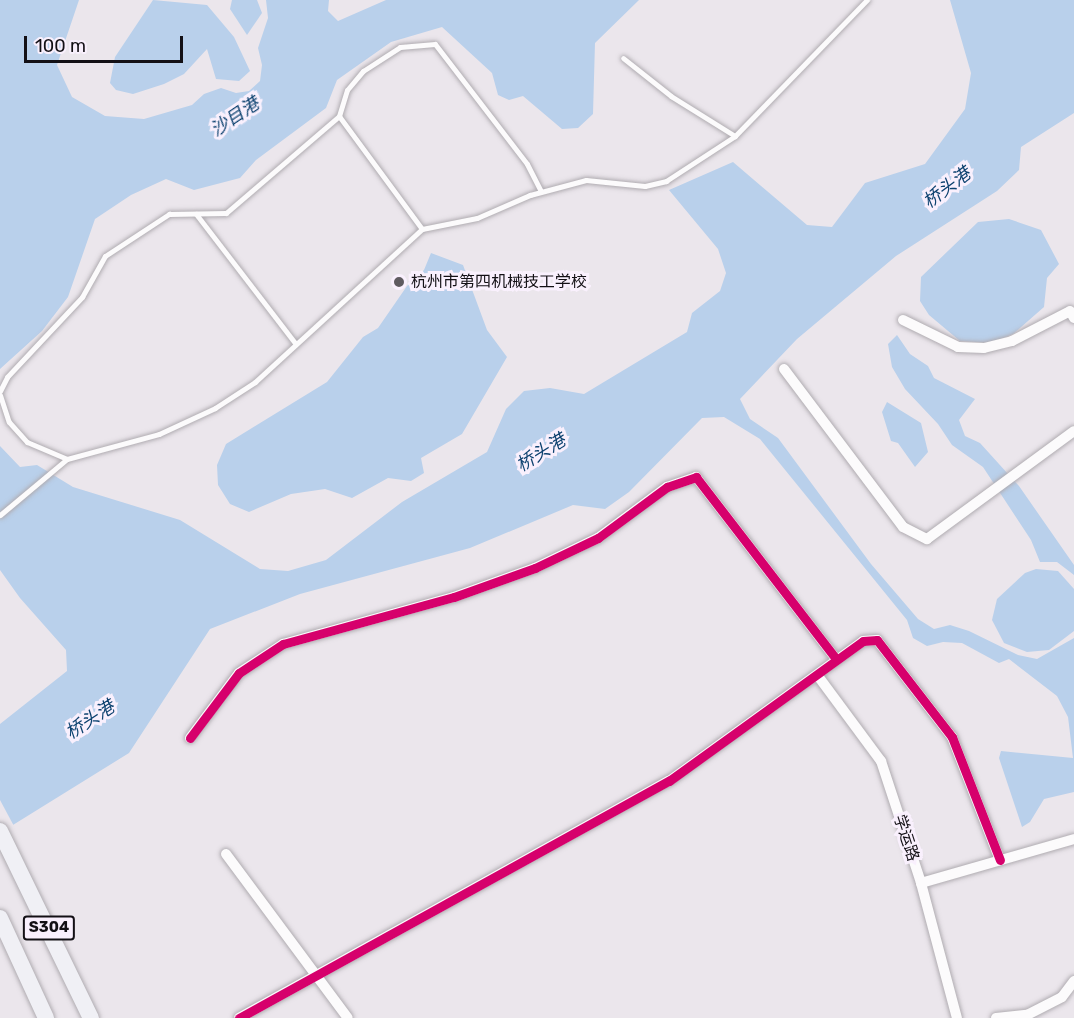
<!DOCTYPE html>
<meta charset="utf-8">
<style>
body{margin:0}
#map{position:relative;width:1074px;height:1018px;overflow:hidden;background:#ebe6ec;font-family:Rubik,"Noto Sans SC",sans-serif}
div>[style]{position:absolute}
.water>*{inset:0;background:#b9d0eb}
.pier>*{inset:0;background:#ebe6ec}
.roads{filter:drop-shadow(0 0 2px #b0acb1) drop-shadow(0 0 2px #b0acb1)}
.service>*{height:5px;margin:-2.5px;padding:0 2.5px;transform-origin:2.5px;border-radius:2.5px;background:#fcfbfc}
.minor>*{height:10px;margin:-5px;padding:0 5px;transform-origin:5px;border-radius:5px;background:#fcfbfc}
.trunk>*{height:16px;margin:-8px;padding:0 8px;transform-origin:8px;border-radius:8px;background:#f0f0f5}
.cycleway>*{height:9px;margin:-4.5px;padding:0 4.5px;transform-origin:4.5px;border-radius:4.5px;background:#d6006c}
.dots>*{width:16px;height:16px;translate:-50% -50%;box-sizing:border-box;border:3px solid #f9f0fd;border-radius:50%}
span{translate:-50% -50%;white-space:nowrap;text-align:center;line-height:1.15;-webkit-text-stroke:6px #f9f0fd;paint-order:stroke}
.shield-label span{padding:2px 4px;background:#f9f0fd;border:2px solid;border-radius:4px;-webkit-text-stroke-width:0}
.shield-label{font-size:15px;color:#131015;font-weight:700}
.poi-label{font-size:16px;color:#131015}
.left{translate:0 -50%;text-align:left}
.street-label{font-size:16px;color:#131015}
.water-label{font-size:18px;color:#0c416f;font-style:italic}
.scale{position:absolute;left:24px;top:36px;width:159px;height:27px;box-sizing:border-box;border:3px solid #131015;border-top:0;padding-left:8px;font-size:18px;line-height:21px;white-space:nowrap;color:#131015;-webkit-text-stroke:4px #f9f0fd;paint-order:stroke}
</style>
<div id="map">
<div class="water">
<div style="clip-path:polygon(0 0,79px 0,57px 65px,72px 97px,105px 116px,144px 119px,192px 105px,204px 94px,221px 88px,236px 93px,249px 91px,260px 81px,262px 65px,258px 48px,268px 18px,266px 0,329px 0,328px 11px,338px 21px,386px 0,639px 0,595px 43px,593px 114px,578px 128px,562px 129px,523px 96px,509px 100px,498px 95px,492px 73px,442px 27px,391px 42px,337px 80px,326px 108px,256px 160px,240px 178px,194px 190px,166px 179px,131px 195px,95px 219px,68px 297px,42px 331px,0 369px)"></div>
<div style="clip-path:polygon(153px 0,207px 5px,234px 37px,250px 71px,239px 81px,216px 79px,207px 49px,184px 74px,164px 84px,133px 94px,116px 90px,110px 83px,115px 57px)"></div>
<div style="clip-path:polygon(232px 0,257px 0,262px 13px,247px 35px,230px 9px)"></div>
<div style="clip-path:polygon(950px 0,1074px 0,1074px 113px,1021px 147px,1019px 170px,997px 191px,896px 256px,797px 339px,740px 399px,750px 419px,778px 438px,871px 564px,918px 619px,934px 629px,950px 625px,969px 631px,1018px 655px,1037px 659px,1074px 638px,1074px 792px,1044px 799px,1030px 822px,1022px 827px,999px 758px,1001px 751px,1073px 758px,1068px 717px,1057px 696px,1009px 659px,999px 663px,962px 643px,943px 642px,927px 646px,913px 638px,907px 620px,760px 439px,724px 417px,702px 418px,629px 492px,605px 509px,573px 505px,470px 548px,300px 594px,210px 629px,129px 753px,0 833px,0 724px,67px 671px,66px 650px,20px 598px,0 570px,0 446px,20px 467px,37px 465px,73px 487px,180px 520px,260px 569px,288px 571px,326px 560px,402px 502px,487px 452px,506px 409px,524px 391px,550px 388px,584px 394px,687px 332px,692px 313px,720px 291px,726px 273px,718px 249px,669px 190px,733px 162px,807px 225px,832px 227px,865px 183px,925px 164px,965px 109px,971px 73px)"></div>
<div style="clip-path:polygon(1009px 219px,1041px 230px,1059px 264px,1047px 278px,1044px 307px,1013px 334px,991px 343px,960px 341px,929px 315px,920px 301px,921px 277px,978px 222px)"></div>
<div style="clip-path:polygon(431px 253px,463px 265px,487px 330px,507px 357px,462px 434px,421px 458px,424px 473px,411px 481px,388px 478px,352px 498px,325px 489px,291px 494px,249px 512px,230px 504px,218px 485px,217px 465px,226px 444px,327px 382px,363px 337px,378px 328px,407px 286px,424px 270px)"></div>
<div style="clip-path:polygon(897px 335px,910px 354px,928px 366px,934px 378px,975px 399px,959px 420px,965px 436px,980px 443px,1019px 486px,1074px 565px,1074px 575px,1057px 562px,1040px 562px,1031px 540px,983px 467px,952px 445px,938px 424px,905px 389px,892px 367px,888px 344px)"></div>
<div style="clip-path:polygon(887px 402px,921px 423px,928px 452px,915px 467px,898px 443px,891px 441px,882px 412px)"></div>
<div style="clip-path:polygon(1036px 569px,1058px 571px,1074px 589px,1074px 631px,1049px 650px,1027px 652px,1004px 643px,992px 620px,997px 599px,1025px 573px)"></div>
</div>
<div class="pier">
<div style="clip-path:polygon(0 800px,15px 828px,0 836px)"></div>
</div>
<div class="roads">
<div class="service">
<div style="left:735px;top:136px;width:190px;rotate:-45.9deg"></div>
<div style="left:196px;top:214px;width:163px;rotate:52.5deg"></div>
<div style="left:422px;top:229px;width:140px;rotate:-126.3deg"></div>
<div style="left:339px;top:116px;width:27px;rotate:-73deg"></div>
<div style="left:347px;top:90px;width:25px;rotate:-50deg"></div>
<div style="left:363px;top:71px;width:44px;rotate:-33deg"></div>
<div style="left:400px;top:47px;width:35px;rotate:-5deg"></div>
<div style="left:435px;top:44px;width:151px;rotate:52.5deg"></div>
<div style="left:527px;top:164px;width:30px;rotate:63deg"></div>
<div style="left:0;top:391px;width:16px;rotate:-63deg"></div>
<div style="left:7px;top:377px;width:110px;rotate:-46.8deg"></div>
<div style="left:82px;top:297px;width:47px;rotate:-60.7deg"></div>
<div style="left:105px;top:256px;width:77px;rotate:-33.3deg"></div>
<div style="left:169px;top:214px;width:57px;rotate:-1deg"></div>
<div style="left:226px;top:213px;width:149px;rotate:-40.6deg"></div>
<div style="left:0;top:395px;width:28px;rotate:72deg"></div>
<div style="left:9px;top:422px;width:27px;rotate:48deg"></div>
<div style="left:27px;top:442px;width:43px;rotate:23deg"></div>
<div style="left:0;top:515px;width:87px;rotate:-39.9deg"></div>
<div style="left:67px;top:459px;width:95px;rotate:-15.2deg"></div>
<div style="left:159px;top:434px;width:62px;rotate:-24.9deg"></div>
<div style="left:215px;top:408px;width:48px;rotate:-33deg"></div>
<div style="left:255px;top:382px;width:226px;rotate:-42.5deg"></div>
<div style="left:422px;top:229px;width:56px;rotate:-11.3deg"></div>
<div style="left:477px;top:218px;width:58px;rotate:-23.5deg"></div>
<div style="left:530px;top:195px;width:58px;rotate:-15deg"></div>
<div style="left:586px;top:180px;width:59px;rotate:5.8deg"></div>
<div style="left:645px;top:186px;width:22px;rotate:-13deg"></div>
<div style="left:666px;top:181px;width:82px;rotate:-33.1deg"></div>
<div style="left:735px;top:136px;width:75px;rotate:-148deg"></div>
<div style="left:671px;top:96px;width:61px;rotate:-141.6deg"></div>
</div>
<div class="minor">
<div style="left:903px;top:320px;width:61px;rotate:26.1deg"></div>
<div style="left:958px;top:347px;width:26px;rotate:2deg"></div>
<div style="left:984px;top:348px;width:29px;rotate:-14deg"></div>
<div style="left:1012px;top:341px;width:65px;rotate:-27.3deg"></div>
<div style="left:1070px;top:311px;width:8px;rotate:60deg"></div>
<div style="left:784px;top:369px;width:198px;rotate:53deg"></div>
<div style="left:903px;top:527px;width:27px;rotate:27deg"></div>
<div style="left:927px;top:539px;width:182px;rotate:-36.3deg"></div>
<div style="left:818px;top:676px;width:106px;rotate:53.5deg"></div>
<div style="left:881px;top:761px;width:128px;rotate:71.8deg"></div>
<div style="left:921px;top:883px;width:140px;rotate:75.1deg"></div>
<div style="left:190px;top:738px;width:81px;rotate:-53deg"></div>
<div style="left:239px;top:673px;width:53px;rotate:-33.4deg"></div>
<div style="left:283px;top:644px;width:177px;rotate:-15.4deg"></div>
<div style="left:454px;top:597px;width:86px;rotate:-19.7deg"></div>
<div style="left:535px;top:568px;width:70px;rotate:-25.5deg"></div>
<div style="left:598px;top:538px;width:86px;rotate:-36.5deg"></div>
<div style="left:667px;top:487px;width:31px;rotate:-19deg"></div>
<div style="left:696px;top:477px;width:230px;rotate:52.4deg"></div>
<div style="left:226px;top:854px;width:204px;rotate:53.4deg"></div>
<div style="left:921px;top:883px;width:159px;rotate:-16deg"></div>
<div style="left:239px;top:1018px;width:491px;rotate:-28.9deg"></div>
<div style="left:669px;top:781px;width:239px;rotate:-35.8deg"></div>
<div style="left:863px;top:641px;width:14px;rotate:-4deg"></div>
<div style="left:877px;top:640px;width:123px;rotate:52.3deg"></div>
<div style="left:952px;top:737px;width:132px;rotate:68.7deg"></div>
<div style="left:996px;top:1018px;width:31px;rotate:-6deg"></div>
<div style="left:1027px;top:1015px;width:39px;rotate:-27deg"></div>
<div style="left:1062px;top:997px;width:20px;rotate:-53deg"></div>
</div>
<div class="trunk">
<div style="left:0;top:831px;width:208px;rotate:64.1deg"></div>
<div style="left:0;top:918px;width:110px;rotate:65.3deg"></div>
</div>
</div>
<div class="cycleway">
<div style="left:190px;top:738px;width:81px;rotate:-53deg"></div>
<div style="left:239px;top:673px;width:53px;rotate:-33.4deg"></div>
<div style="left:283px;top:644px;width:177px;rotate:-15.4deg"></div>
<div style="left:454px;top:597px;width:86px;rotate:-19.7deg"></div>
<div style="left:535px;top:568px;width:70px;rotate:-25.5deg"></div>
<div style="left:598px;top:538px;width:86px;rotate:-36.5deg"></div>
<div style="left:667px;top:487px;width:31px;rotate:-19deg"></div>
<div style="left:696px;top:477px;width:230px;rotate:52.4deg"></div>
<div style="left:239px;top:1018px;width:491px;rotate:-28.9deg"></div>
<div style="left:669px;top:781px;width:239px;rotate:-35.8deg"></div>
<div style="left:863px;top:641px;width:14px;rotate:-4deg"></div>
<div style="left:877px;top:640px;width:123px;rotate:52.3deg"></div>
<div style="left:952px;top:737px;width:132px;rotate:68.7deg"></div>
</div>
<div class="dots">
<div style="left:399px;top:282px;background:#5f5b60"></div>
</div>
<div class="shield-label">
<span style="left:49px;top:928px">S304</span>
</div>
<div class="poi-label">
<span class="left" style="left:411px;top:282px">杭州市第四机械技工学校</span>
</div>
<div class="street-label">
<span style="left:906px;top:838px;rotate:72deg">学运路</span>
</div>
<div class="water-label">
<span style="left:235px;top:117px;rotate:-34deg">沙目港</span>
<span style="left:947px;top:188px;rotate:-37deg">桥头港</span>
<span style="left:541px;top:453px;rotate:-32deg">桥头港</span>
<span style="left:90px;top:720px;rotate:-33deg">桥头港</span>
</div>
<div class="scale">100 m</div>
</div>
